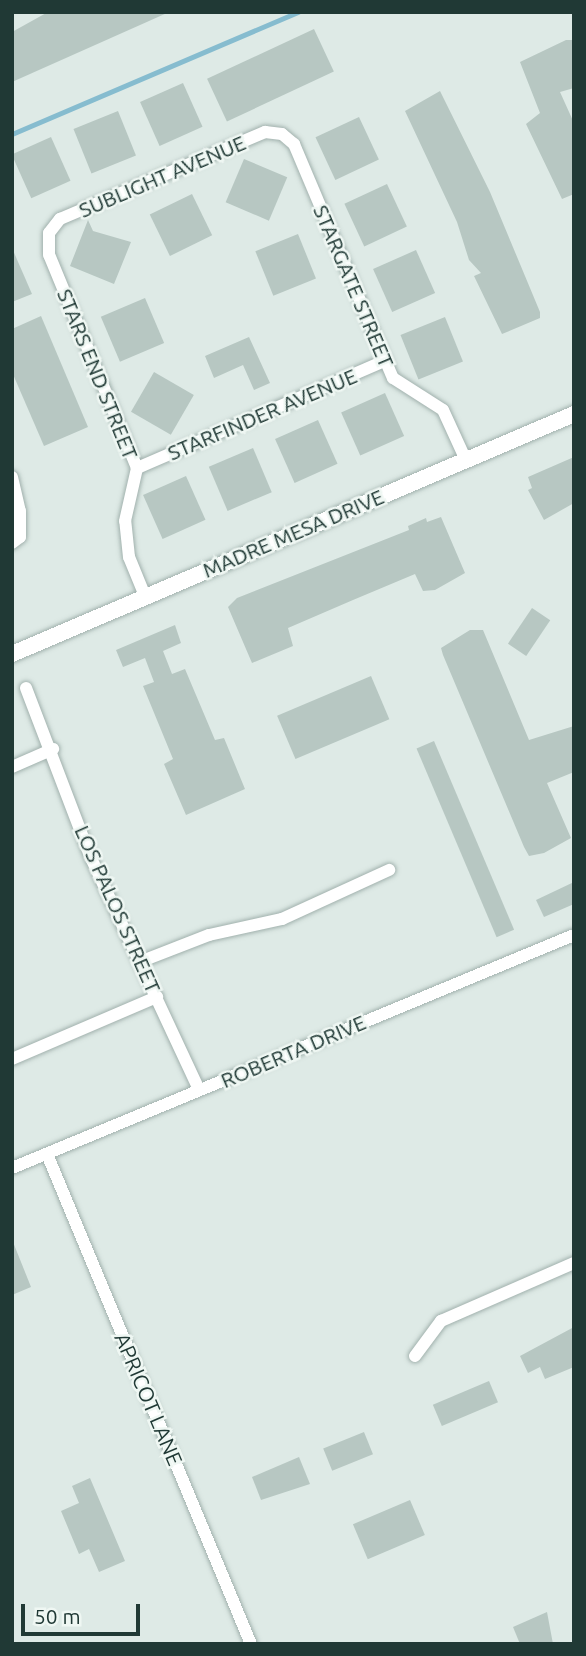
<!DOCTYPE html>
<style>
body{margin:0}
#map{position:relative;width:586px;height:1656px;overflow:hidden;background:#deeae6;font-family:Ubuntu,sans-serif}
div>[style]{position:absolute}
.stream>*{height:4.5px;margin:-2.25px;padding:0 2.25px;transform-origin:2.25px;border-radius:2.25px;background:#86bccf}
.building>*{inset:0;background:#b7c7c2;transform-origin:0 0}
.roads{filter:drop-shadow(0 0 2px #a1b1ad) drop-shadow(0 0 2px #a1b1ad)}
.minor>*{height:12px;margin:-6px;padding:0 6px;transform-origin:6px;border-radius:6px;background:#fff}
.tertiary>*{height:16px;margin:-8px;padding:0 8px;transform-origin:8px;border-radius:8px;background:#fff}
span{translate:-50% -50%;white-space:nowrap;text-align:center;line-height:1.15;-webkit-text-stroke:5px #eff7f3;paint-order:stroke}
.street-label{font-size:21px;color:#203935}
.frame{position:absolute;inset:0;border:14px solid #203935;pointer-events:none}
.scale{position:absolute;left:21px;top:1604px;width:119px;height:32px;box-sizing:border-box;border:4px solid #203935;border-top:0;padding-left:9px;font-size:21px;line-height:24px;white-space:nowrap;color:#203935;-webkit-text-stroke:5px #eff7f3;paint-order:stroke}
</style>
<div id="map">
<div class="stream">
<div style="left:12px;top:134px;width:311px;rotate:-23.1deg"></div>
</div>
<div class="building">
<div style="clip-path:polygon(48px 12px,166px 12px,167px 13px,12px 82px,12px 32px)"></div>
<div style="left:314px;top:29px;width:47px;height:118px;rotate:65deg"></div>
<div style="clip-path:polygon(566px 40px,574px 40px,574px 88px,560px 92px,574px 123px,574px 194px,562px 199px,526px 124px,540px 113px,520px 62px)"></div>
<div style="left:183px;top:83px;width:48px;height:47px;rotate:66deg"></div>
<div style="clip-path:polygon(440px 91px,490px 192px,540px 312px,540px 318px,502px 334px,474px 276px,481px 273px,469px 260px,457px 222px,405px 111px)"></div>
<div style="left:118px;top:111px;width:48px;height:48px;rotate:68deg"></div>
<div style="left:359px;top:117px;width:47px;height:48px;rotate:65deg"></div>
<div style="left:51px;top:137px;width:48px;height:43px;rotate:66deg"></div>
<div style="left:244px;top:159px;width:47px;height:47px;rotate:23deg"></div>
<div style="left:387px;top:184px;width:47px;height:47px;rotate:65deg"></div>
<div style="left:192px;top:194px;width:46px;height:47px;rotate:64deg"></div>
<div style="clip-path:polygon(88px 220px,93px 231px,131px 242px,114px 284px,70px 266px)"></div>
<div style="left:298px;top:234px;width:48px;height:46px;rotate:68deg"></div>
<div style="clip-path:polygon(12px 248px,32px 294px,12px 302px)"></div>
<div style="left:416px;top:250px;width:47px;height:47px;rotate:66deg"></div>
<div style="left:145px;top:298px;width:49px;height:48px;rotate:67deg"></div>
<div style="clip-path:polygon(41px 316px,88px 427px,44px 446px,12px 372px,12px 329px)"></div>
<div style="left:445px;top:317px;width:48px;height:48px;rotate:68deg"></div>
<div style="clip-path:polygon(249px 337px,270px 383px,254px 390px,243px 365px,214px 378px,205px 356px)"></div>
<div style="left:154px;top:372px;width:46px;height:46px;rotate:30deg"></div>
<div style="left:385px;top:393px;width:47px;height:48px;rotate:66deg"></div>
<div style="left:318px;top:420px;width:48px;height:47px;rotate:66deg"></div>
<div style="left:253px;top:448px;width:48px;height:48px;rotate:67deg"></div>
<div style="clip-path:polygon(574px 457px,574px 503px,544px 520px,528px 490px,532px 488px,528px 477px)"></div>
<div style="left:186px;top:476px;width:48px;height:47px;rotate:66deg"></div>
<div style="clip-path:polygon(441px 517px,465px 573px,435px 590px,423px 591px,415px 574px,353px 600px,288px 628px,293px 646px,252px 663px,228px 607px,237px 598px,409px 530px,408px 526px,426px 518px,427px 522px)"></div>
<div style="left:532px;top:608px;width:22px;height:43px;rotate:34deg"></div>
<div style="clip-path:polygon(175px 625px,181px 643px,163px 651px,172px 674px,185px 669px,215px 740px,224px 738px,245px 789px,186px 815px,164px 764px,173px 759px,143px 686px,154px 682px,145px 658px,123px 667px,116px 650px)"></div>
<div style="clip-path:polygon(470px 630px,483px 630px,529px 740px,574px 726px,574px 772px,547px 783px,571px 838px,544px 853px,529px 856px,524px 847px,443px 655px,441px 648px)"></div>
<div style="left:371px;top:676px;width:47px;height:102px;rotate:67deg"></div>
<div style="left:434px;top:741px;width:205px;height:19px;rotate:67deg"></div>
<div style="clip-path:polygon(574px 882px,574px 904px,544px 917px,536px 900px)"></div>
<div style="clip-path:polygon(13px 1242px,31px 1287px,12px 1295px,12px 1243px)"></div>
<div style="clip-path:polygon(574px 1327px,574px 1367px,545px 1379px,540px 1367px,528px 1373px,520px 1356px)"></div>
<div style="left:489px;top:1381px;width:23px;height:61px;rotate:67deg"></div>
<div style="left:364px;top:1432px;width:24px;height:44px;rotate:68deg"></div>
<div style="clip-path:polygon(299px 1457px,310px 1484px,261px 1500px,252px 1477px)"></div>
<div style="clip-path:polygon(90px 1478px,125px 1561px,99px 1572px,89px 1549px,79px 1554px,61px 1511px,79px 1503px,72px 1486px)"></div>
<div style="left:410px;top:1500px;width:38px;height:62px;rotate:67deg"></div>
<div style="clip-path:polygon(547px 1612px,553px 1644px,520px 1644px,513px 1627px)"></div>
</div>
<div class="roads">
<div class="minor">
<div style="left:137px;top:468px;width:271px;rotate:-23.4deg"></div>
<div style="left:12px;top:477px;width:35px;rotate:77deg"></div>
<div style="left:20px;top:511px;width:26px;rotate:90deg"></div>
<div style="left:20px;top:537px;width:10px;rotate:143deg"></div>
<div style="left:145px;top:596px;width:42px;rotate:-112.3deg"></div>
<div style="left:129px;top:557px;width:36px;rotate:-96deg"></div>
<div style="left:125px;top:521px;width:54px;rotate:-77.2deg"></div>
<div style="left:137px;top:468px;width:230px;rotate:-112.4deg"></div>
<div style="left:49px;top:255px;width:22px;rotate:-90deg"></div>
<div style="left:49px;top:233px;width:18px;rotate:-52deg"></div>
<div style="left:60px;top:219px;width:223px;rotate:-23deg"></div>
<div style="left:265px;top:132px;width:17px;rotate:7deg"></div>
<div style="left:282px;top:134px;width:16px;rotate:40deg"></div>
<div style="left:294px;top:144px;width:254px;rotate:67.1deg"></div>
<div style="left:393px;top:378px;width:59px;rotate:32.6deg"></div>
<div style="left:443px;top:410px;width:53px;rotate:65.4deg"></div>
<div style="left:26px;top:688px;width:182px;rotate:69.1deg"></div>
<div style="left:91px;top:858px;width:256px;rotate:65deg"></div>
<div style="left:12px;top:767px;width:45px;rotate:-23.7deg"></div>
<div style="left:142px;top:961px;width:72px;rotate:-21.2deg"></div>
<div style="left:209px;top:935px;width:75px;rotate:-12.4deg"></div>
<div style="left:282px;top:919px;width:118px;rotate:-24.6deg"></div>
<div style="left:12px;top:1059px;width:158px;rotate:-23.2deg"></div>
<div style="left:47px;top:1154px;width:531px;rotate:67.4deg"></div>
<div style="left:12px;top:1168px;width:608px;rotate:-22.52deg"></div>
<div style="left:415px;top:1356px;width:44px;rotate:-53.4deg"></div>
<div style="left:441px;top:1321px;width:145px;rotate:-23.6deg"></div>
</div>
<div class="tertiary">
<div style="left:12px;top:654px;width:611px;rotate:-23.12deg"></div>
</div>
</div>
<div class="street-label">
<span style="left:162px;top:176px;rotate:-23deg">SUBLIGHT AVENUE</span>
<span style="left:354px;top:286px;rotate:67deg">STARGATE STREET</span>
<span style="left:98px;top:374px;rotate:68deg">STARS END STREET</span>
<span style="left:262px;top:414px;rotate:-23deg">STARFINDER AVENUE</span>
<span style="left:293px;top:533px;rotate:-23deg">MADRE MESA DRIVE</span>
<span style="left:118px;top:909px;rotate:66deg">LOS PALOS STREET</span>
<span style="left:293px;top:1051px;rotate:-23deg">ROBERTA DRIVE</span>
<span style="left:149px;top:1399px;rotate:67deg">APRICOT LANE</span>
</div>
<div class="frame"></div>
<div class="scale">50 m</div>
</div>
